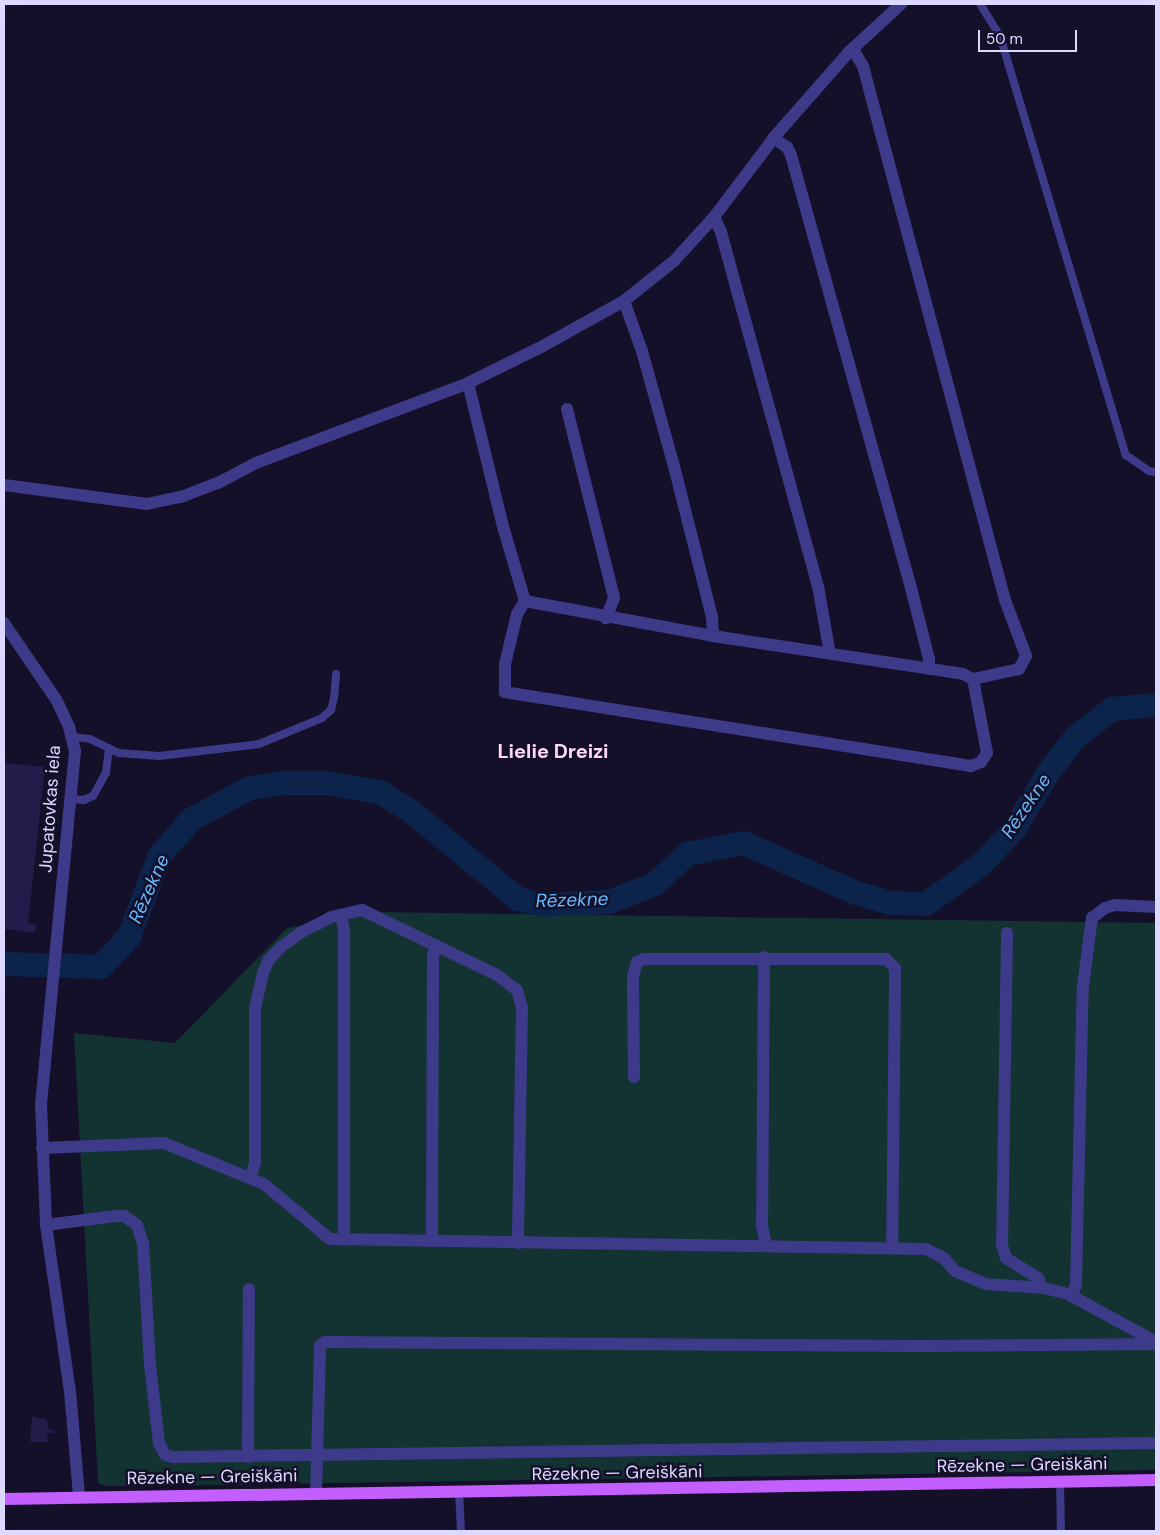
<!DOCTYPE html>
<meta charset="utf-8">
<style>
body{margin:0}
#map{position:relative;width:1160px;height:1535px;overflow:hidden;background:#141029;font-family:"DM Sans",sans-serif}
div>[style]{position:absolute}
.green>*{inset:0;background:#133332}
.river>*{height:24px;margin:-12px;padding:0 12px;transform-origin:12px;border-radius:12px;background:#0c244c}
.building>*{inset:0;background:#251b4b;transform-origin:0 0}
.lane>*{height:8px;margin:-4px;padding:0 4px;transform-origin:4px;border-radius:4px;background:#3d3a89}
.street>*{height:12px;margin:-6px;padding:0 6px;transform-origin:6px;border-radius:6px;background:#3d3a89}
.primary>*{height:12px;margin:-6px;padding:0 6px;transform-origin:6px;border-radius:6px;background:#c35fff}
span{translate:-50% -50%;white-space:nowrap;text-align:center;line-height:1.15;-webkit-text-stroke:5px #141029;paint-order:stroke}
.street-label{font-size:18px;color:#dcd8ff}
.water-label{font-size:19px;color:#66b9ff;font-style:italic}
.quarter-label{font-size:20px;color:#ffdaf2;font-weight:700}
.frame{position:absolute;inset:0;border:5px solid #dcd8ff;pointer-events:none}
.scale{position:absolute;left:978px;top:30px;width:99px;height:22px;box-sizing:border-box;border:2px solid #dcd8ff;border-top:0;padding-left:6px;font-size:15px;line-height:18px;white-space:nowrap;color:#dcd8ff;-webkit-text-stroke:4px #141029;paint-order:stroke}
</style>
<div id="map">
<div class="green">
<div style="clip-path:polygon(375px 912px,1156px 923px,1156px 1470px,150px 1486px,107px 1486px,98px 1483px,74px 1033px,175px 1043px,287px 928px)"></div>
</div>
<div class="river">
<div style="left:4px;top:964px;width:97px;rotate:1.8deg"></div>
<div style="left:101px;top:967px;width:41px;rotate:-47deg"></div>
<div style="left:129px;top:937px;width:88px;rotate:-69.3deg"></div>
<div style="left:160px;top:855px;width:48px;rotate:-48.4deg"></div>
<div style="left:192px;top:819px;width:66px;rotate:-28.1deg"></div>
<div style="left:250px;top:788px;width:37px;rotate:-8deg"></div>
<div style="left:287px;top:783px;width:38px"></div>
<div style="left:325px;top:783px;width:56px;rotate:9.3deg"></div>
<div style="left:380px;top:792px;width:39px;rotate:32deg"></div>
<div style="left:413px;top:813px;width:136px;rotate:39.3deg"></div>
<div style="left:518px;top:899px;width:26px;rotate:13deg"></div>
<div style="left:543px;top:905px;width:66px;rotate:-2.6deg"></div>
<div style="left:609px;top:902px;width:49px;rotate:-21.4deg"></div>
<div style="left:655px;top:884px;width:44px;rotate:-43.2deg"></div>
<div style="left:687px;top:854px;width:58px;rotate:-10.9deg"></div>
<div style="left:744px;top:843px;width:123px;rotate:24.1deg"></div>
<div style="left:856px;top:893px;width:36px;rotate:16deg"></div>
<div style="left:891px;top:903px;width:35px;rotate:2deg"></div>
<div style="left:926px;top:904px;width:67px;rotate:-35.3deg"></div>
<div style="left:981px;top:865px;width:50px;rotate:-47.4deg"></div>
<div style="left:1015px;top:828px;width:64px;rotate:-59deg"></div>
<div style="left:1048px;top:773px;width:44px;rotate:-52.4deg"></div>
<div style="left:1075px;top:738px;width:47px;rotate:-38.1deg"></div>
<div style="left:1112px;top:709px;width:44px;rotate:-5.2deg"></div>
</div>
<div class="building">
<div style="clip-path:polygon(4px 763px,45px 767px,28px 923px,36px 924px,35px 933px,4px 929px)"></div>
<div style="left:51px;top:763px;width:8px;height:9px;rotate:7deg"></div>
<div style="clip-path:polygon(32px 1416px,47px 1420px,48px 1430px,54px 1430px,54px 1433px,47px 1433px,48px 1442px,30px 1442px)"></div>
</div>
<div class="lane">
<div style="left:980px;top:4px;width:38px;rotate:58deg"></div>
<div style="left:1000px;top:36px;width:438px;rotate:73.3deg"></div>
<div style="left:1126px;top:455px;width:28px;rotate:35deg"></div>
<div style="left:1149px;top:471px;width:7px;rotate:8deg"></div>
<div style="left:72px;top:737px;width:18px;rotate:6deg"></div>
<div style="left:90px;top:739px;width:32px;rotate:26deg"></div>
<div style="left:119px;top:753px;width:40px;rotate:4.3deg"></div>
<div style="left:159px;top:756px;width:101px;rotate:-6.8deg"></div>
<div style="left:259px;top:744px;width:68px;rotate:-22.4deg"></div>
<div style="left:322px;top:718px;width:12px;rotate:-42deg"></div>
<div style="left:331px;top:710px;width:12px;rotate:-76deg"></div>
<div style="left:334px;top:698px;width:24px;rotate:-85deg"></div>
<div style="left:72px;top:799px;width:12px;rotate:5deg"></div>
<div style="left:84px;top:800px;width:10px;rotate:-24deg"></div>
<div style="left:93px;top:796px;width:26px;rotate:-61deg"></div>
<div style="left:106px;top:773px;width:23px;rotate:-83deg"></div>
<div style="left:1060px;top:1481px;width:50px;rotate:88.9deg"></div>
<div style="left:459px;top:1492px;width:39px;rotate:87deg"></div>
</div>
<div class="street">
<div style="left:853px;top:49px;width:20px;rotate:60deg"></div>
<div style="left:863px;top:66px;width:553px;rotate:75.11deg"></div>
<div style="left:1005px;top:600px;width:60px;rotate:69.4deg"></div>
<div style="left:1026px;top:656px;width:15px;rotate:118deg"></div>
<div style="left:1019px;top:669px;width:47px;rotate:167.7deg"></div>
<div style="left:773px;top:138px;width:17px;rotate:33deg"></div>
<div style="left:787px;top:147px;width:9px;rotate:63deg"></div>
<div style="left:791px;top:155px;width:445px;rotate:74.5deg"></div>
<div style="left:910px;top:584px;width:77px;rotate:75.8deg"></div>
<div style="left:929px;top:659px;width:10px;rotate:90deg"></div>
<div style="left:714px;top:217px;width:17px;rotate:65deg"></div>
<div style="left:721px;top:232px;width:367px;rotate:74.7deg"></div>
<div style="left:818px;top:586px;width:69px;rotate:80deg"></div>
<div style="left:624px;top:301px;width:53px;rotate:70.2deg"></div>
<div style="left:642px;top:351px;width:119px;rotate:74.5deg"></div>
<div style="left:674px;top:466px;width:156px;rotate:75.9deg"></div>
<div style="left:712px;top:617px;width:19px;rotate:87deg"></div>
<div style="left:468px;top:383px;width:144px;rotate:76.3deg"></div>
<div style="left:502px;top:523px;width:81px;rotate:73.6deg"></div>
<div style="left:525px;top:601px;width:191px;rotate:10.5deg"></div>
<div style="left:713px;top:636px;width:253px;rotate:8.6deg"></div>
<div style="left:963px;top:674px;width:11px;rotate:27deg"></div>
<div style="left:973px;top:679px;width:75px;rotate:79.3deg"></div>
<div style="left:987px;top:753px;width:11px;rotate:124deg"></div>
<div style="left:981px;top:762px;width:11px;rotate:158deg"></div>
<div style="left:971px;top:766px;width:472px;rotate:-171deg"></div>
<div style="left:505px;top:692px;width:28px;rotate:-90deg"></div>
<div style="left:505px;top:664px;width:51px;rotate:-76.5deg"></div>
<div style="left:517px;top:614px;width:15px;rotate:-58deg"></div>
<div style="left:567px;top:409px;width:195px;rotate:76deg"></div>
<div style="left:614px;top:598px;width:22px;rotate:112deg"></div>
<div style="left:4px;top:485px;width:144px;rotate:7.6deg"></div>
<div style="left:147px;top:504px;width:35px;rotate:-12deg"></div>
<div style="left:181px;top:497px;width:40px;rotate:-21deg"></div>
<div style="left:218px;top:483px;width:43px;rotate:-27.8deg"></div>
<div style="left:256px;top:463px;width:222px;rotate:-20.6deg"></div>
<div style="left:464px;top:385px;width:88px;rotate:-26.3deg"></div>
<div style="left:543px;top:346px;width:93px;rotate:-29.1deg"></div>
<div style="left:624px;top:301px;width:64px;rotate:-38.7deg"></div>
<div style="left:674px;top:261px;width:59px;rotate:-47.7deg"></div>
<div style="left:714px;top:217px;width:103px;rotate:-52.9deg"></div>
<div style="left:776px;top:135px;width:111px;rotate:-48.7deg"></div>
<div style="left:849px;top:52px;width:71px;rotate:-42.7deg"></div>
<div style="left:4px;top:623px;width:94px;rotate:55.8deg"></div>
<div style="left:57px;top:701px;width:29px;rotate:65deg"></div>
<div style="left:69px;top:727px;width:25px;rotate:76deg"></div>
<div style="left:75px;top:751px;width:355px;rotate:95.5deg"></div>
<div style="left:41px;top:1104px;width:121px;rotate:87.6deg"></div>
<div style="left:46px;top:1225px;width:168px;rotate:81.8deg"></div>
<div style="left:70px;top:1391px;width:106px;rotate:85.1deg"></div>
<div style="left:341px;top:915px;width:15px;rotate:79deg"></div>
<div style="left:344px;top:930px;width:310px;rotate:90deg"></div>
<div style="left:1007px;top:933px;width:312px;rotate:90.9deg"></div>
<div style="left:1002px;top:1245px;width:14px;rotate:73deg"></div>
<div style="left:1006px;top:1258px;width:38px;rotate:32deg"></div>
<div style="left:1038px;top:1278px;width:11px;rotate:68deg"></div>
<div style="left:764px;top:957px;width:269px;rotate:90.4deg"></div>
<div style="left:762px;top:1226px;width:19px;rotate:78deg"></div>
<div style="left:634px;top:1077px;width:101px;rotate:-90.6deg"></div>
<div style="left:633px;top:976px;width:15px;rotate:-74deg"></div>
<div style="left:637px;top:962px;width:8px;rotate:-23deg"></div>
<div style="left:644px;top:959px;width:242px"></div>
<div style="left:886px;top:959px;width:13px;rotate:45deg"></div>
<div style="left:895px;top:968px;width:9px;rotate:90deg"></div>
<div style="left:895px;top:977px;width:270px;rotate:90.6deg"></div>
<div style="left:42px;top:1148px;width:122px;rotate:-2.3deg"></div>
<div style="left:164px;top:1143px;width:108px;rotate:22.3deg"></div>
<div style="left:264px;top:1184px;width:86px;rotate:39.8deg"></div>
<div style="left:330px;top:1239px;width:596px;rotate:0.96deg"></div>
<div style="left:926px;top:1249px;width:20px;rotate:27deg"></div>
<div style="left:944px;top:1258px;width:17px;rotate:50deg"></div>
<div style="left:955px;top:1271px;width:34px;rotate:23deg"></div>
<div style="left:986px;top:1284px;width:58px;rotate:3.9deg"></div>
<div style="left:1044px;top:1288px;width:25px;rotate:14deg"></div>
<div style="left:1068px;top:1294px;width:100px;rotate:28.6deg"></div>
<div style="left:250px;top:1178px;width:16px;rotate:-72deg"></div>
<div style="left:255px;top:1163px;width:155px;rotate:-90deg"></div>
<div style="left:255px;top:1008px;width:36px;rotate:-77deg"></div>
<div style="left:263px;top:973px;width:13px;rotate:-67deg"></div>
<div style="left:268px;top:961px;width:19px;rotate:-47deg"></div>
<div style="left:281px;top:947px;width:26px;rotate:-36deg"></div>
<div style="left:302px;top:932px;width:33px;rotate:-27deg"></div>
<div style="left:331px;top:917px;width:32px;rotate:-13deg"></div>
<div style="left:362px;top:910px;width:150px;rotate:25.7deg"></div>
<div style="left:497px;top:975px;width:25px;rotate:37deg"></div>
<div style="left:517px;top:990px;width:18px;rotate:74deg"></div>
<div style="left:522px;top:1007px;width:236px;rotate:91deg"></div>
<div style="left:46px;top:1225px;width:70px;rotate:-7.4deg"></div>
<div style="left:115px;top:1216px;width:9px"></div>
<div style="left:124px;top:1216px;width:16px;rotate:35deg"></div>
<div style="left:137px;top:1225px;width:19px;rotate:72deg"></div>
<div style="left:143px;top:1243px;width:122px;rotate:86.7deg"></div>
<div style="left:150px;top:1365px;width:79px;rotate:83.4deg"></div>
<div style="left:159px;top:1443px;width:13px;rotate:63deg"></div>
<div style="left:165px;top:1455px;width:8px;rotate:14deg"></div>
<div style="left:173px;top:1457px;width:983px;rotate:-0.82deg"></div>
<div style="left:432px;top:1241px;width:285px;rotate:-89.8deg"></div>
<div style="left:433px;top:956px;width:11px;rotate:-75deg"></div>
<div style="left:1072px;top:1297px;width:14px;rotate:-73deg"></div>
<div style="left:1076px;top:1284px;width:298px;rotate:-88.7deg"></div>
<div style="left:1083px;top:986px;width:69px;rotate:-82.5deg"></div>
<div style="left:1092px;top:918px;width:16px;rotate:-38deg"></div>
<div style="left:1105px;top:908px;width:10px;rotate:-17deg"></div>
<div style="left:1115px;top:905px;width:41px;rotate:2.8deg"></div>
<div style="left:248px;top:1457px;width:168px;rotate:-89.7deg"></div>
<div style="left:316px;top:1493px;width:147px;rotate:-88.4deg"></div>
<div style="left:320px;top:1346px;width:6px;rotate:-39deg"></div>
<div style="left:325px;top:1342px;width:595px;rotate:0.39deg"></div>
<div style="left:920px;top:1346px;width:236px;rotate:-0.5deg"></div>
</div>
<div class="primary">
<div style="left:4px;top:1499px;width:1152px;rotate:-0.94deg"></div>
</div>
<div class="street-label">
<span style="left:50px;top:809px;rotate:-86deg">Jupatovkas iela</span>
<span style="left:1022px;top:1465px;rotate:-1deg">Rēzekne — Greiškāni</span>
<span style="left:617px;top:1473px;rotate:-1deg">Rēzekne — Greiškāni</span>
<span style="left:212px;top:1477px;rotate:-1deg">Rēzekne — Greiškāni</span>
</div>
<div class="water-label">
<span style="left:1026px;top:806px;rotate:-56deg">Rēzekne</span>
<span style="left:149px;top:889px;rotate:-66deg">Rēzekne</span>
<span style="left:572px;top:900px;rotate:-2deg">Rēzekne</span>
</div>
<div class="quarter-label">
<span style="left:553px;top:751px">Lielie Dreizi</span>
</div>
<div class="frame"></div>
<div class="scale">50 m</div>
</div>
